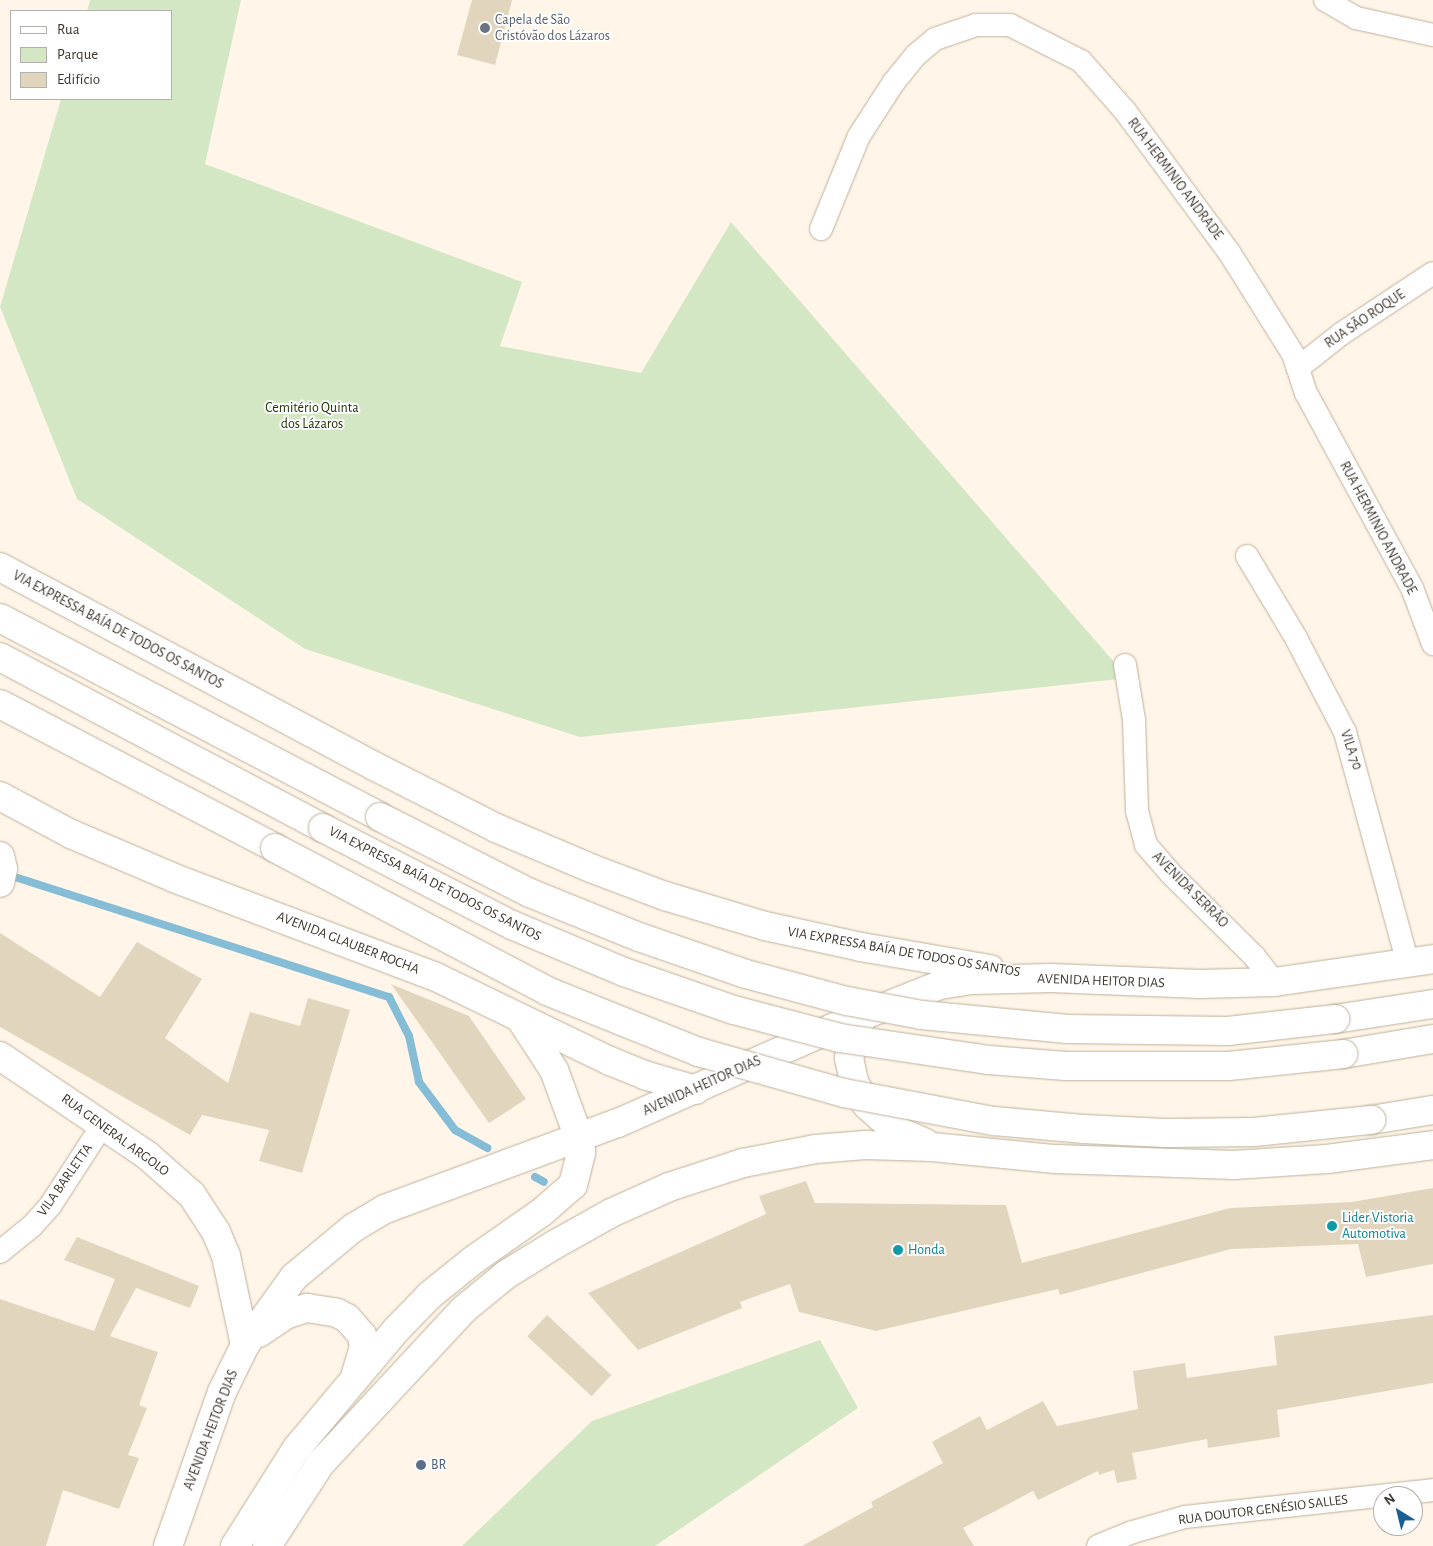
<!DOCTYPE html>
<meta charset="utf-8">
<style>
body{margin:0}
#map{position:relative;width:1433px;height:1546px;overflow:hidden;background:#fff6e9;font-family:"Alegreya Sans",sans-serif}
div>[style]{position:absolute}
.green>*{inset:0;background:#d4e7c4}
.stream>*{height:8px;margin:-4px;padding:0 4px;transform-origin:4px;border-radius:4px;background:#85bcd6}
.building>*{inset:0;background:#e2d5be;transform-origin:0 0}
.roads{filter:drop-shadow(0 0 1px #beb09b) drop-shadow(0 0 1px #beb09b)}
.street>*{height:22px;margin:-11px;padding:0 11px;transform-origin:11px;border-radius:11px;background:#fff}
.secondary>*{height:28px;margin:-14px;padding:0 14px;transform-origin:14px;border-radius:14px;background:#fff}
.primary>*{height:28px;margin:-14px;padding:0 14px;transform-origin:14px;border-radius:14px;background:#fff}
.highway>*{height:28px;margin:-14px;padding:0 14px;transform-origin:14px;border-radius:14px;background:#fff}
.bridges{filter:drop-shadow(0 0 1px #beb09b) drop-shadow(0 0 1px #beb09b)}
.primary-bridge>*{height:28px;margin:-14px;padding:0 14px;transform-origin:14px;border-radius:14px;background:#fff}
.highway-bridge>*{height:28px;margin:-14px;padding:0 14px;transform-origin:14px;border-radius:14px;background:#fff}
.dots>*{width:14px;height:14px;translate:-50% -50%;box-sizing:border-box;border:2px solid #fff;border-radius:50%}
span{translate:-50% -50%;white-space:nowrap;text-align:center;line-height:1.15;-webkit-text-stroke:4px #fff;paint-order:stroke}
.worship-label{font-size:14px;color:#5b616d}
.left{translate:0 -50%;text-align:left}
.street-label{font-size:14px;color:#3e382f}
.park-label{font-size:14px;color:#203704}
.culture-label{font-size:14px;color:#0d838f}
.service-label{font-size:14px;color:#4e5e75}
.legend{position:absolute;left:10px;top:10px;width:162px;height:90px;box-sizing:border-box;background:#fff;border:1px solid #b2afac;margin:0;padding:6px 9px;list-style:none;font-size:15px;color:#3e382f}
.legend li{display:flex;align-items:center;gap:10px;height:25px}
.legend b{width:25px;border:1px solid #b2afac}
.north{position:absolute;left:1373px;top:1486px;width:50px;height:50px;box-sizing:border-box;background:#fff;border:1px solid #b2afac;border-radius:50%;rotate:324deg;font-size:14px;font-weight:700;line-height:20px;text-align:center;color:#3e382f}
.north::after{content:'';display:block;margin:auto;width:18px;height:22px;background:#1c5f94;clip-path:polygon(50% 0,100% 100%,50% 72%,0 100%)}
</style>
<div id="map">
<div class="green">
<div style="clip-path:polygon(90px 0,241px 0,205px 164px,522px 282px,500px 346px,641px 373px,731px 222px,1128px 678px,580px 737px,305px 649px,77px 499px,0 307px,61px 99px,171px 99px,171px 11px,87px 11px)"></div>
<div style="clip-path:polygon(820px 1340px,858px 1408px,655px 1546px,462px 1546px,592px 1421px)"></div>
</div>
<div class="stream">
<div style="left:18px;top:878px;width:390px;rotate:17.8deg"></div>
<div style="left:389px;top:997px;width:44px;rotate:62.9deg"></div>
<div style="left:409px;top:1036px;width:47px;rotate:77.7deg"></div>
<div style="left:419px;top:1082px;width:60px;rotate:53.1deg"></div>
<div style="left:455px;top:1130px;width:37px;rotate:29deg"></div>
<div style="left:535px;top:1177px;width:10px;rotate:29deg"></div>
</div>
<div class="building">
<div style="clip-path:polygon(472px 0,512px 0,495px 65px,457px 55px)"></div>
<div style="clip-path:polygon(0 933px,100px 997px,137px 942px,202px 979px,165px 1038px,228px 1083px,250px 1012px,300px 1026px,308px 998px,350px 1010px,302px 1173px,259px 1161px,269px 1130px,202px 1115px,190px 1135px,0 1027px)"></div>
<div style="clip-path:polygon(391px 984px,469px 1016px,526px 1099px,489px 1123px)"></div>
<div style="clip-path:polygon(806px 1181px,815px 1203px,1006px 1205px,1022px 1263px,1230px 1208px,1352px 1202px,1433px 1188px,1433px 1264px,1366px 1277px,1358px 1244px,1231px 1249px,1060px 1295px,1058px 1289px,876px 1331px,799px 1312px,790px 1284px,740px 1302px,742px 1308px,638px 1350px,588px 1293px,766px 1214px,759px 1196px)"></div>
<div style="clip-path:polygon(77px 1237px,199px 1286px,190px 1308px,136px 1288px,110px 1336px,158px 1352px,139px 1405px,147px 1408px,128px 1455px,139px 1458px,119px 1509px,63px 1490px,46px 1546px,0 1546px,0 1299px,94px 1331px,115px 1279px,64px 1260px)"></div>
<div style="left:547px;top:1315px;width:88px;height:29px;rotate:43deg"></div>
<div style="clip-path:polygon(1433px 1315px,1433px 1383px,1277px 1410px,1280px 1437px,1208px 1448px,1207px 1439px,1132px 1453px,1137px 1479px,1117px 1483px,1114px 1470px,1099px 1475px,1098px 1471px,1038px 1500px,1033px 1491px,963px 1528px,974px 1546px,802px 1546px,873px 1507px,871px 1502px,943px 1463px,932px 1442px,980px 1416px,987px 1430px,1043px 1401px,1057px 1426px,1138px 1409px,1133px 1371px,1185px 1363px,1187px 1378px,1277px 1365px,1274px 1336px)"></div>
</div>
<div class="roads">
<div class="street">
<div style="left:1325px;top:0;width:36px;rotate:30deg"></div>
<div style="left:1356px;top:18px;width:79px;rotate:12.4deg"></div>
<div style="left:821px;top:229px;width:100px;rotate:-67.8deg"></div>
<div style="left:859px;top:136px;width:64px;rotate:-57.1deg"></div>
<div style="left:894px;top:82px;width:35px;rotate:-51deg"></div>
<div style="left:916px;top:55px;width:25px;rotate:-40deg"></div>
<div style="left:935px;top:39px;width:43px;rotate:-18.9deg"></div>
<div style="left:976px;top:25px;width:34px"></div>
<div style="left:1010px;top:25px;width:80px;rotate:26.9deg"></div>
<div style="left:1081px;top:61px;width:67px;rotate:48.7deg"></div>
<div style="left:1125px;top:111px;width:175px;rotate:53.6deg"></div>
<div style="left:1229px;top:252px;width:120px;rotate:57.9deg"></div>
<div style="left:1293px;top:354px;width:41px;rotate:71.6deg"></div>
<div style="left:1306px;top:393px;width:222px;rotate:61.5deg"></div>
<div style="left:1412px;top:588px;width:60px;rotate:69.4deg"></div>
<div style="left:1298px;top:368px;width:55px;rotate:-38.3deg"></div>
<div style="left:1341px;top:334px;width:110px;rotate:-33.5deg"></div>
<div style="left:1247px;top:556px;width:96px;rotate:59.1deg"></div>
<div style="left:1296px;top:638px;width:106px;rotate:62.5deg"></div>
<div style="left:1345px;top:732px;width:240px;rotate:74.8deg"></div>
<div style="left:1125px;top:665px;width:56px;rotate:80.7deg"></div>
<div style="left:1134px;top:720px;width:91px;rotate:88.1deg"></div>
<div style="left:1137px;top:811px;width:35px;rotate:75deg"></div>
<div style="left:1146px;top:845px;width:38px;rotate:49deg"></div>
<div style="left:1171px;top:874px;width:117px;rotate:44.7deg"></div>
<div style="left:1254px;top:956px;width:33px;rotate:52deg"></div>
<div style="left:0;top:1252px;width:41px;rotate:-39.1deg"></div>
<div style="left:32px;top:1226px;width:27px;rotate:-48deg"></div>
<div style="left:50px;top:1206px;width:98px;rotate:-57.1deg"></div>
<div style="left:1098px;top:1546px;width:38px;rotate:-22deg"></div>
<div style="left:1133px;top:1532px;width:54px;rotate:-16.1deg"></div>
<div style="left:1185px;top:1517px;width:249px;rotate:-6.2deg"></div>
</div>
<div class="secondary">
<div style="left:0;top:796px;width:81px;rotate:28.2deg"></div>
<div style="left:71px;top:834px;width:112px;rotate:23.1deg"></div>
<div style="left:174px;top:878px;width:280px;rotate:20.7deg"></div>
<div style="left:436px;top:977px;width:193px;rotate:25.8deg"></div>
<div style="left:610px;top:1061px;width:37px;rotate:22deg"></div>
<div style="left:644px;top:1075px;width:54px;rotate:16.1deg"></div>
<div style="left:0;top:856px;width:13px;rotate:77deg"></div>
<div style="left:3px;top:869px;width:14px;rotate:102deg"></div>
<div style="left:0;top:1056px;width:179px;rotate:34deg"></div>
<div style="left:148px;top:1156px;width:59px;rotate:41.6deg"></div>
<div style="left:192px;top:1195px;width:44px;rotate:57deg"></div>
<div style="left:216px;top:1232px;width:26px;rotate:67deg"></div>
<div style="left:226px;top:1256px;width:91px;rotate:77.9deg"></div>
</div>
<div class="primary">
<div style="left:0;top:567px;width:424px;rotate:28deg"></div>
<div style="left:374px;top:766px;width:137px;rotate:26.9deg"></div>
<div style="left:496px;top:828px;width:105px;rotate:22.9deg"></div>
<div style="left:593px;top:869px;width:77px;rotate:20.6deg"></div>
<div style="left:665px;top:896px;width:104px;rotate:16.7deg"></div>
<div style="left:765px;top:926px;width:98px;rotate:12.3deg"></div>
<div style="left:861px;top:947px;width:131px;rotate:9.7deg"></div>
<div style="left:0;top:704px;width:310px;rotate:27.6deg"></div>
<div style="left:861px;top:1019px;width:41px;rotate:107.1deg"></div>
<div style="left:849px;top:1058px;width:25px;rotate:78deg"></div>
<div style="left:854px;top:1082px;width:26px;rotate:61deg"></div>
<div style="left:867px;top:1105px;width:36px;rotate:42deg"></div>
<div style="left:894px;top:1129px;width:34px;rotate:24deg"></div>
<div style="left:1371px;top:1120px;width:63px;rotate:-9.2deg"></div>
<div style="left:259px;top:1333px;width:34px;rotate:-34deg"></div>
<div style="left:287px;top:1314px;width:21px;rotate:-17deg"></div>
<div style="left:307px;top:1308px;width:30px;rotate:9deg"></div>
<div style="left:337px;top:1313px;width:11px;rotate:27deg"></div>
<div style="left:347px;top:1318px;width:23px;rotate:49deg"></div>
<div style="left:362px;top:1335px;width:12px;rotate:81deg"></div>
<div style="left:364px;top:1347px;width:28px;rotate:107deg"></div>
<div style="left:168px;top:1546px;width:163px;rotate:-70.7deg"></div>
<div style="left:222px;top:1392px;width:52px;rotate:-63.9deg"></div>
<div style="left:245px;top:1345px;width:84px;rotate:-54.2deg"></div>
<div style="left:294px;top:1277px;width:77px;rotate:-39.7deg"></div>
<div style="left:353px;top:1228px;width:37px;rotate:-31deg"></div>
<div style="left:385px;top:1209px;width:248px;rotate:-20.3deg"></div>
<div style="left:618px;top:1123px;width:234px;rotate:-23.9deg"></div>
<div style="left:832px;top:1028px;width:116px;rotate:-21.7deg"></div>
<div style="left:940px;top:985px;width:32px;rotate:-9deg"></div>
<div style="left:972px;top:980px;width:79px;rotate:-1.5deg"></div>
<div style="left:1051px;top:978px;width:149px;rotate:2.3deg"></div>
<div style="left:1200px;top:984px;width:74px;rotate:-1.5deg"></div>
<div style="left:1274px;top:982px;width:161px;rotate:-8.2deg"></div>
<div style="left:235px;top:1546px;width:116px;rotate:-57.7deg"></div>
<div style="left:297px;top:1448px;width:155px;rotate:-50deg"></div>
<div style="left:397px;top:1329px;width:47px;rotate:-45.9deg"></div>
<div style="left:430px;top:1295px;width:54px;rotate:-39deg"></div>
<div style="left:472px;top:1261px;width:85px;rotate:-35deg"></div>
<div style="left:542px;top:1212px;width:41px;rotate:-41.1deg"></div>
<div style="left:573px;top:1185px;width:34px;rotate:-76deg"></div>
<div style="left:581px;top:1152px;width:14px;rotate:-98deg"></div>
<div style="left:579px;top:1138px;width:72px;rotate:-110.2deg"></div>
<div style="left:554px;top:1070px;width:62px;rotate:-123.2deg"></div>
<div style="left:267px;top:1546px;width:99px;rotate:-57deg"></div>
<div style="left:321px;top:1463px;width:209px;rotate:-47.1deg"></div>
<div style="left:463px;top:1310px;width:57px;rotate:-39.3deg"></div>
<div style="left:507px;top:1274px;width:55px;rotate:-31.7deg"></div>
<div style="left:554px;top:1245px;width:65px;rotate:-29.3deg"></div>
<div style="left:611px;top:1213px;width:64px;rotate:-24.1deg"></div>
<div style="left:669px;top:1187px;width:78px;rotate:-18deg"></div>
<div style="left:743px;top:1163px;width:74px;rotate:-10.9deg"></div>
<div style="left:816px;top:1149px;width:49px;rotate:-4.7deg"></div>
<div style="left:865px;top:1145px;width:67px;rotate:1.7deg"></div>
<div style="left:932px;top:1147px;width:124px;rotate:5.6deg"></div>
<div style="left:1055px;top:1159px;width:179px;rotate:1.9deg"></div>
<div style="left:1234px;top:1165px;width:93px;rotate:-3.7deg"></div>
<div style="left:1327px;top:1159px;width:107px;rotate:-7.5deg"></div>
</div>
<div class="highway">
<div style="left:0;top:618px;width:429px;rotate:27.6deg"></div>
<div style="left:0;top:657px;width:365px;rotate:27.9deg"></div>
<div style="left:1335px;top:1019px;width:99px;rotate:-8.7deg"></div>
<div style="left:1343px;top:1054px;width:91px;rotate:-9.5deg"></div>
</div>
</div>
<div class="bridges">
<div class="primary-bridge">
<div style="left:275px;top:848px;width:307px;rotate:27.7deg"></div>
<div style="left:547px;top:991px;width:164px;rotate:21.9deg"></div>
<div style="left:699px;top:1052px;width:151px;rotate:15.8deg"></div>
<div style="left:844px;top:1093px;width:153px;rotate:10.6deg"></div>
<div style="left:994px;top:1121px;width:89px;rotate:5.1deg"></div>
<div style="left:1083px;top:1129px;width:82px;rotate:2.8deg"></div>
<div style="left:1165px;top:1133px;width:89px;rotate:-0.6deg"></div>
<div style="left:1254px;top:1132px;width:118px;rotate:-5.9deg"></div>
</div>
<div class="highway-bridge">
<div style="left:380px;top:817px;width:168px;rotate:26.9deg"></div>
<div style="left:530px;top:893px;width:118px;rotate:22deg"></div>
<div style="left:639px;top:937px;width:113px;rotate:19.1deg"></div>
<div style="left:746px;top:974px;width:105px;rotate:15deg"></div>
<div style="left:847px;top:1001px;width:76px;rotate:10.6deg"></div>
<div style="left:922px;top:1015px;width:146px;rotate:5.5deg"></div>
<div style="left:1067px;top:1029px;width:161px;rotate:0.7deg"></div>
<div style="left:1228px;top:1031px;width:108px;rotate:-6.4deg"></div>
<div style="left:323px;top:828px;width:212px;rotate:27.2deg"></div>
<div style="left:512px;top:925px;width:121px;rotate:22.8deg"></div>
<div style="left:624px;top:972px;width:116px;rotate:19.1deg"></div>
<div style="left:734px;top:1010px;width:110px;rotate:14.8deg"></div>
<div style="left:840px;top:1038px;width:151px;rotate:8.4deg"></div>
<div style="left:989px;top:1060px;width:77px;rotate:4.5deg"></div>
<div style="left:1066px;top:1066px;width:163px"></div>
<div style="left:1229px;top:1066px;width:115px;rotate:-6deg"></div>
</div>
</div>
<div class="dots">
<div style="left:485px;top:28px;background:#6b7280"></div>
<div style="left:1332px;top:1226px;background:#0f9aa8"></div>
<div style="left:898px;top:1250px;background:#0f9aa8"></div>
<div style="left:421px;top:1465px;background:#5c6f8a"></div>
</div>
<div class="worship-label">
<span class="left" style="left:495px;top:28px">Capela de São<br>Cristóvão dos Lázaros</span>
</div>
<div class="street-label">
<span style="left:1175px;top:179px;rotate:53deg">RUA HERMINIO ANDRADE</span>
<span style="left:1365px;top:319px;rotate:-34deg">RUA SÃO ROQUE</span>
<span style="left:1378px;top:528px;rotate:62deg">RUA HERMINIO ANDRADE</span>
<span style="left:118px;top:630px;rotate:28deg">VIA EXPRESSA BAÍA DE TODOS OS SANTOS</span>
<span style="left:1351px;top:750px;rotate:71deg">VILA 70</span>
<span style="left:435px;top:884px;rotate:27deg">VIA EXPRESSA BAÍA DE TODOS OS SANTOS</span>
<span style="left:1190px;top:890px;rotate:45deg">AVENIDA SERRÃO</span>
<span style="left:348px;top:943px;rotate:21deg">AVENIDA GLAUBER ROCHA</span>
<span style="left:904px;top:952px;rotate:10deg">VIA EXPRESSA BAÍA DE TODOS OS SANTOS</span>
<span style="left:1101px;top:981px;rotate:2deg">AVENIDA HEITOR DIAS</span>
<span style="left:702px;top:1086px;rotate:-24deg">AVENIDA HEITOR DIAS</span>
<span style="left:115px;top:1135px;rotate:36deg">RUA GENERAL ARGOLO</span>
<span style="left:65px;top:1180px;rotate:-55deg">VILA BARLETTA</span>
<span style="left:211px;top:1430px;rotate:-69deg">AVENIDA HEITOR DIAS</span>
<span style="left:1263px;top:1510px;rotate:-7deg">RUA DOUTOR GENÉSIO SALLES</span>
</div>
<div class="park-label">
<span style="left:312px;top:416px">Cemitério Quinta<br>dos Lázaros</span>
</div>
<div class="culture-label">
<span class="left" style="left:1342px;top:1226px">Lider Vistoria<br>Automotiva</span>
<span class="left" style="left:908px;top:1250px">Honda</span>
</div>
<div class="service-label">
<span class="left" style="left:431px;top:1465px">BR</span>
</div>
<ul class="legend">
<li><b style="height:6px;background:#fff"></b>Rua</li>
<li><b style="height:14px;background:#d4e7c4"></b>Parque</li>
<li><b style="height:14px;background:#e2d5be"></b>Edifício</li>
</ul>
<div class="north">N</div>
</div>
